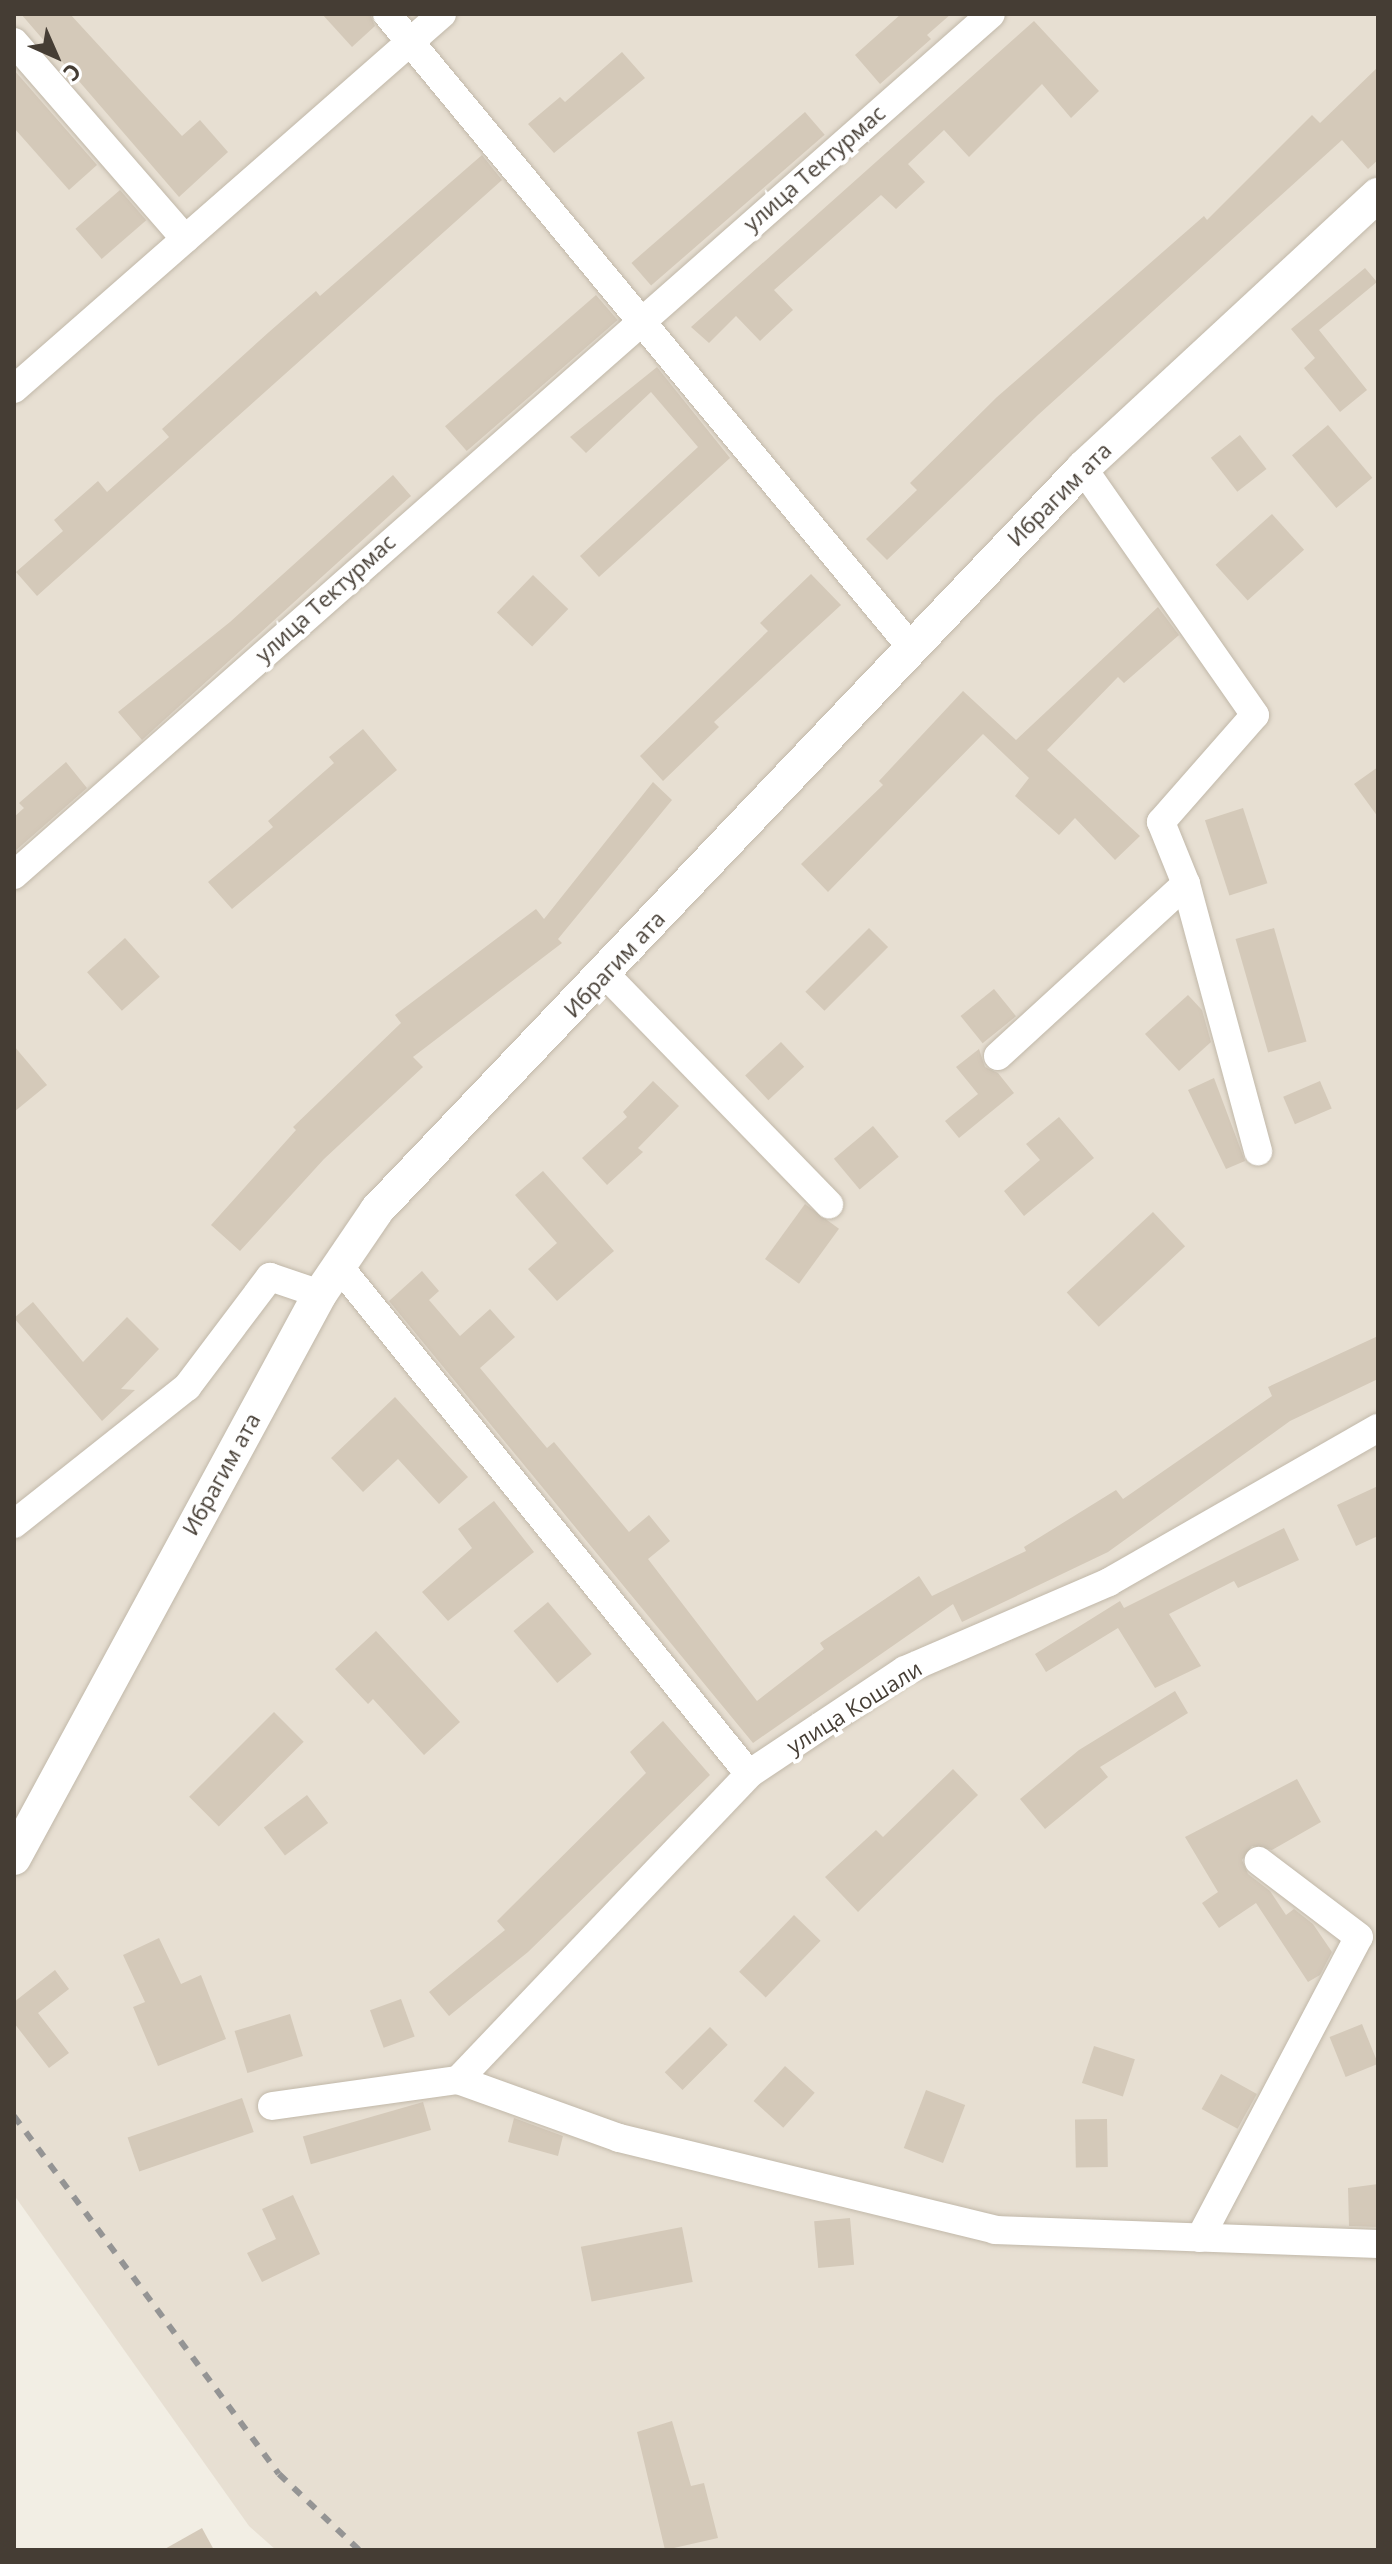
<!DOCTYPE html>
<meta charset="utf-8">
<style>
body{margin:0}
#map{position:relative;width:1392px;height:2564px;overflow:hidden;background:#f2eee4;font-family:"Open Sans",sans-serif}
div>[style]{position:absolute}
.residential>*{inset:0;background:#e7dfd2}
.building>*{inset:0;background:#d4c9b9;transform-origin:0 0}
.roads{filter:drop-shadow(0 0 2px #c1b8a9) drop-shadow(0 0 2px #c1b8a9)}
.minor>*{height:28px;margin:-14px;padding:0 14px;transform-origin:14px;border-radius:14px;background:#fff}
.tertiary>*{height:34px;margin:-17px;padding:0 17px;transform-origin:17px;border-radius:17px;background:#fff}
.rail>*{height:6px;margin-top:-3px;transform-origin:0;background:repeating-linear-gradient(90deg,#949494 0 10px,transparent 0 20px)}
span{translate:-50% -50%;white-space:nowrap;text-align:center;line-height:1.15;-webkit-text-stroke:8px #fff;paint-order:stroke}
.street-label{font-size:22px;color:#453d34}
.frame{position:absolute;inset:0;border:16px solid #453d34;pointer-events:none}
.north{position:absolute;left:16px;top:16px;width:80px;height:80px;-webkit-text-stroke:6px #fff;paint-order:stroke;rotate:135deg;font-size:22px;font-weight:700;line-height:32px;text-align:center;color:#453d34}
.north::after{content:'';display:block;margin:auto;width:28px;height:36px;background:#453d34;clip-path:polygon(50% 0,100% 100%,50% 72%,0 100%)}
</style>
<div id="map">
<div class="residential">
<div style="clip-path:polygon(14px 14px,1378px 14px,1378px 2550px,276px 2550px,249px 2526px,14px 2195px)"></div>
</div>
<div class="building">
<div style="clip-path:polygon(21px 14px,70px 14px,182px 136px,200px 120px,228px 152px,179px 197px)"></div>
<div style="clip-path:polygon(322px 14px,370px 14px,375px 26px,352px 47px)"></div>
<div style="clip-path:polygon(901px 14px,951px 14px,927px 35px,931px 39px,880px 84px,855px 55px)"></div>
<div style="clip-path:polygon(1034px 21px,1099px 91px,1071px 118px,1042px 84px,969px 157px,944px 130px,908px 164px,925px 182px,896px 209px,881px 195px,774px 290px,793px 310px,760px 341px,736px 316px,709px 343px,691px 327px)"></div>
<div style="clip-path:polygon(622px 52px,645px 78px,554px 153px,528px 124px,560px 97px,565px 102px)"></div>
<div style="clip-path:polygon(1378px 67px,1378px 160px,1368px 169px,1342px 140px,1038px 415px,887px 560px,866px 539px,917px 490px,910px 483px,997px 397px,1204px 216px,1207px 220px,1312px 115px,1320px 123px)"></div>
<div style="clip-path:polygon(14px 70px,97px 165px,69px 190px,14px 128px)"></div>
<div style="left:805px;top:112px;width:30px;height:230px;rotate:49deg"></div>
<div style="clip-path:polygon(482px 155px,502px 180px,37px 596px,16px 572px,63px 531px,54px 520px,98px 481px,107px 492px,169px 437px,162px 429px,269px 332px,316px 291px,320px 296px)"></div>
<div style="left:120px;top:190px;width:40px;height:59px;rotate:49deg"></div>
<div style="clip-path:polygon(1365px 268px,1377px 282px,1319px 330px,1367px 390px,1340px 412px,1304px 368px,1315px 358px,1291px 329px)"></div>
<div style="left:596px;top:295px;width:33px;height:200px;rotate:49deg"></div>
<div style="clip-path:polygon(657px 367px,730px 458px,599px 577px,580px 556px,698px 447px,651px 392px,586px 453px,570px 437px)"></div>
<div style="left:1328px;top:425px;width:69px;height:47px;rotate:50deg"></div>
<div style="left:1240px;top:435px;width:43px;height:37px;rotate:52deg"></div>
<div style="clip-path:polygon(393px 475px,411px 496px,142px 740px,118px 712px,230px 622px)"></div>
<div style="left:1272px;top:514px;width:48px;height:76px;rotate:48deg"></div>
<div style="clip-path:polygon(811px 574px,841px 605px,714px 722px,719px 727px,663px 781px,640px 756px,768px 631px,760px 623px)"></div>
<div style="left:533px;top:575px;width:49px;height:52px;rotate:44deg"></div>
<div style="clip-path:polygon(1158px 607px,1179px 635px,1124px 683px,1118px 677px,1047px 750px,1140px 836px,1115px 860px,1075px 818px,1059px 835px,1015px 796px,1029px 778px,983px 734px,828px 892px,801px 864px,883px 785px,879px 781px,963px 691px,1016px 740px)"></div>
<div style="clip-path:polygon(363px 729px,397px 770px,232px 909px,208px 882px,273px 827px,268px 821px,334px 763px,329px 757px)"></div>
<div style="clip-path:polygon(66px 762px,87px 788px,14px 852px,14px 817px,24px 808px,19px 803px)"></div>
<div style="clip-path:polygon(1378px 767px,1378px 817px,1354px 784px)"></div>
<div style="clip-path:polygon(653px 782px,672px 800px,558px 939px,562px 943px,413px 1057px,423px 1067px,324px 1159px,240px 1251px,211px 1225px,296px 1130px,293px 1127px,401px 1023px,395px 1015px,536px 909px,544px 919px)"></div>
<div style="left:1243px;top:808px;width:79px;height:40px;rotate:72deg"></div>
<div style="left:869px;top:928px;width:27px;height:90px;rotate:45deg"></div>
<div style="left:1274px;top:928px;width:118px;height:40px;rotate:74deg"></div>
<div style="left:125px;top:938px;width:52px;height:51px;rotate:48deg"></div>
<div style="left:994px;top:989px;width:35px;height:43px;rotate:51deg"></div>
<div style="clip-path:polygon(1188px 995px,1202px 1010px,1211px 1042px,1179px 1071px,1145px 1034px)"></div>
<div style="left:781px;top:1042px;width:34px;height:49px;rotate:47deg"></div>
<div style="clip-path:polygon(14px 1046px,47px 1085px,14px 1112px)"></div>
<div style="clip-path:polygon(979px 1049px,985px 1067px,998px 1073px,1014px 1093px,959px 1138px,945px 1121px,978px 1094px,956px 1067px)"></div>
<div style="clip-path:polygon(1214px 1078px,1245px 1161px,1226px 1169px,1188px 1090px)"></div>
<div style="clip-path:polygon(653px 1081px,679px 1106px,638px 1148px,643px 1152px,607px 1185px,582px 1158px,627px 1117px,623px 1112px)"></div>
<div style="left:1320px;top:1081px;width:30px;height:40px;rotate:67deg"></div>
<div style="clip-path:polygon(1059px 1117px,1094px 1158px,1024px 1216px,1004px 1191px,1040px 1160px,1026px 1144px)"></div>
<div style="left:873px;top:1126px;width:40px;height:51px;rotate:50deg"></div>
<div style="clip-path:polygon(543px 1171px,614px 1251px,557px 1301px,528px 1269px,557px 1243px,515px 1195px)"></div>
<div style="left:805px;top:1204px;width:42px;height:68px;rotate:36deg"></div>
<div style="left:1153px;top:1212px;width:47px;height:118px;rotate:47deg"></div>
<div style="clip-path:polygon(422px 1271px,439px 1291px,429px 1300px,460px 1336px,490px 1309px,515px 1337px,480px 1368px,547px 1448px,554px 1442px,629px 1532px,649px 1515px,670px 1541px,648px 1559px,757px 1701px,824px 1649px,820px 1643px,919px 1576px,932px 1596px,1026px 1551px,1024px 1547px,1116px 1490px,1123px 1499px,1272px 1396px,1268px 1387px,1378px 1336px,1378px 1379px,1290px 1421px,1108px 1552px,962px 1622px,953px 1604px,753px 1743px,389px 1301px)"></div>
<div style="clip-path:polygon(33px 1302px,83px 1362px,127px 1317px,159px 1349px,121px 1389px,135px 1390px,102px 1421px,14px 1318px)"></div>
<div style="clip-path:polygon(395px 1397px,468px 1477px,439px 1504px,398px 1459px,363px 1492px,331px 1458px)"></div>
<div style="clip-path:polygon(1378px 1486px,1378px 1536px,1356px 1546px,1337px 1505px)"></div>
<div style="clip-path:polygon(494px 1501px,534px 1552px,448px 1621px,422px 1592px,472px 1548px,458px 1529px)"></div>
<div style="clip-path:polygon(1284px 1528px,1299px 1560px,1238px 1588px,1234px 1581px,1169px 1614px,1201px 1666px,1155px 1688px,1118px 1628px,1046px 1672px,1035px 1654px,1120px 1601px,1124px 1608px)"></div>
<div style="left:548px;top:1602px;width:68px;height:45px;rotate:50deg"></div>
<div style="clip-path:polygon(376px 1631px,460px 1722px,424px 1755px,373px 1699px,368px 1704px,335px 1669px)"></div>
<div style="clip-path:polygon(1175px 1691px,1188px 1713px,1100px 1767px,1108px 1777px,1045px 1829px,1020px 1799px,1079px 1750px)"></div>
<div style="left:274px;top:1712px;width:42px;height:120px;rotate:45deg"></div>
<div style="clip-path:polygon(663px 1721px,710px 1775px,528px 1952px,449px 2016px,429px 1992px,505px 1930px,497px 1921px,646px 1773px,630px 1752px)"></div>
<div style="clip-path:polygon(953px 1769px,978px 1795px,858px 1912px,825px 1877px,876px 1830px,883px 1837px)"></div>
<div style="clip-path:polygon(1297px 1779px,1321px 1822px,1272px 1850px,1252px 1846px,1242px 1860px,1248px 1874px,1270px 1891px,1286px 1915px,1294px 1909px,1313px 1924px,1332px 1952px,1320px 1975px,1308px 1982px,1256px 1903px,1219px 1928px,1202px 1903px,1218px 1892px,1185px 1837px)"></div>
<div style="left:307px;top:1795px;width:35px;height:54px;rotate:53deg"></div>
<div style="left:794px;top:1915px;width:37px;height:79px;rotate:44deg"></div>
<div style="clip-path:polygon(159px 1938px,181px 1984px,201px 1975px,226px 2039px,158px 2066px,133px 2007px,145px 2002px,123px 1955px)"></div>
<div style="clip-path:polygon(55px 1970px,69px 1989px,38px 2013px,69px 2053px,49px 2068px,14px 2023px,14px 2002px)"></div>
<div style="left:401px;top:1999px;width:40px;height:33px;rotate:70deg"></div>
<div style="left:290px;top:2014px;width:44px;height:58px;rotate:73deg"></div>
<div style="left:1362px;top:2024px;width:43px;height:35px;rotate:68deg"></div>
<div style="left:710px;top:2027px;width:25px;height:64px;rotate:45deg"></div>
<div style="left:1094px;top:2046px;width:43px;height:39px;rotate:18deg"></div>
<div style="left:785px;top:2066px;width:40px;height:47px;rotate:42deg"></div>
<div style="left:1221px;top:2074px;width:41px;height:40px;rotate:29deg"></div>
<div style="left:926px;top:2090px;width:42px;height:62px;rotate:21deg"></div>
<div style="left:242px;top:2098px;width:36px;height:121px;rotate:71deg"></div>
<div style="left:423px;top:2102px;width:29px;height:125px;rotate:74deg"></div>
<div style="clip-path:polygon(514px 2118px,563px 2136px,558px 2156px,508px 2142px)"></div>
<div style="left:1107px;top:2119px;width:48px;height:32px;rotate:89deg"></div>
<div style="clip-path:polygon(1378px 2184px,1378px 2227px,1349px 2226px,1348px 2188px)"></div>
<div style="clip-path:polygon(293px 2195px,320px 2254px,262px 2282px,247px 2253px,276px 2239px,262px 2209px)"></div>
<div style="left:850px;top:2218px;width:47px;height:36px;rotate:85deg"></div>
<div style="left:682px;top:2227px;width:56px;height:103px;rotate:79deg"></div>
<div style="clip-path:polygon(672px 2421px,691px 2486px,704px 2483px,718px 2538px,665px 2550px,637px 2432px)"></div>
<div style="clip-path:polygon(202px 2528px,214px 2550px,163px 2550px)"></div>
</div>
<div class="roads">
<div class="minor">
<div style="left:387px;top:14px;width:820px;rotate:50.39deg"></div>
<div style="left:14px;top:42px;width:261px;rotate:49deg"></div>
<div style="left:14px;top:389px;width:569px;rotate:-41.22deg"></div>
<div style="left:14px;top:875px;width:1302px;rotate:-41.39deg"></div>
<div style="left:1186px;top:884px;width:277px;rotate:74.9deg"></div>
<div style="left:606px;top:975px;width:320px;rotate:45.8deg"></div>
<div style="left:998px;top:1056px;width:255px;rotate:-42.5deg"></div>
<div style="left:1186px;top:884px;width:67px;rotate:-112deg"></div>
<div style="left:1161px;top:822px;width:142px;rotate:-48.7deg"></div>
<div style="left:1255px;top:715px;width:301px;rotate:-124.9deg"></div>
<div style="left:338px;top:1265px;width:654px;rotate:51.08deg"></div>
<div style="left:14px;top:1524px;width:221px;rotate:-38.4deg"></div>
<div style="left:187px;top:1387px;width:138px;rotate:-53deg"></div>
<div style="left:270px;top:1277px;width:53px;rotate:18.8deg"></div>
<div style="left:458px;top:2080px;width:422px;rotate:-46.4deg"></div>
<div style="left:749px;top:1774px;width:187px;rotate:-33.7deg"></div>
<div style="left:905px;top:1670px;width:222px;rotate:-23.3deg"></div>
<div style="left:1109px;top:1582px;width:310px;rotate:-29.8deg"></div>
<div style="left:272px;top:2106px;width:188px;rotate:-8deg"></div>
<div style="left:458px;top:2080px;width:171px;rotate:19.8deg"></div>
<div style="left:619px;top:2138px;width:387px;rotate:13.7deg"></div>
<div style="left:995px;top:2230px;width:383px;rotate:2.1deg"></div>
<div style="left:1200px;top:2238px;width:340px;rotate:-62.2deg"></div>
<div style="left:1359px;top:1937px;width:126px;rotate:-142.8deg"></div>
</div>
<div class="tertiary">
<div style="left:14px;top:1858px;width:642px;rotate:-61.52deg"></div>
<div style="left:320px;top:1294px;width:102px;rotate:-55.8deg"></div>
<div style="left:377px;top:1210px;width:1024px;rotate:-46.42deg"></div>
<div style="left:1083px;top:468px;width:402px;rotate:-42.8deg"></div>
</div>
</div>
<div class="rail">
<div style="left:14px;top:2116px;width:445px;rotate:53.5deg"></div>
<div style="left:279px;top:2474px;width:110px;rotate:43.5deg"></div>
</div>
<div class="street-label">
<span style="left:814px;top:168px;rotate:-41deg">улица Тектурмас</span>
<span style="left:1059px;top:494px;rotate:-45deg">Ибрагим ата</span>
<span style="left:325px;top:598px;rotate:-42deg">улица Тектурмас</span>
<span style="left:614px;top:964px;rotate:-47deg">Ибрагим ата</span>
<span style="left:221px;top:1474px;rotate:-61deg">Ибрагим ата</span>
<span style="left:854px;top:1707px;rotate:-32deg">улица Кошали</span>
</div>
<div class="frame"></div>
<div class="north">С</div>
</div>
